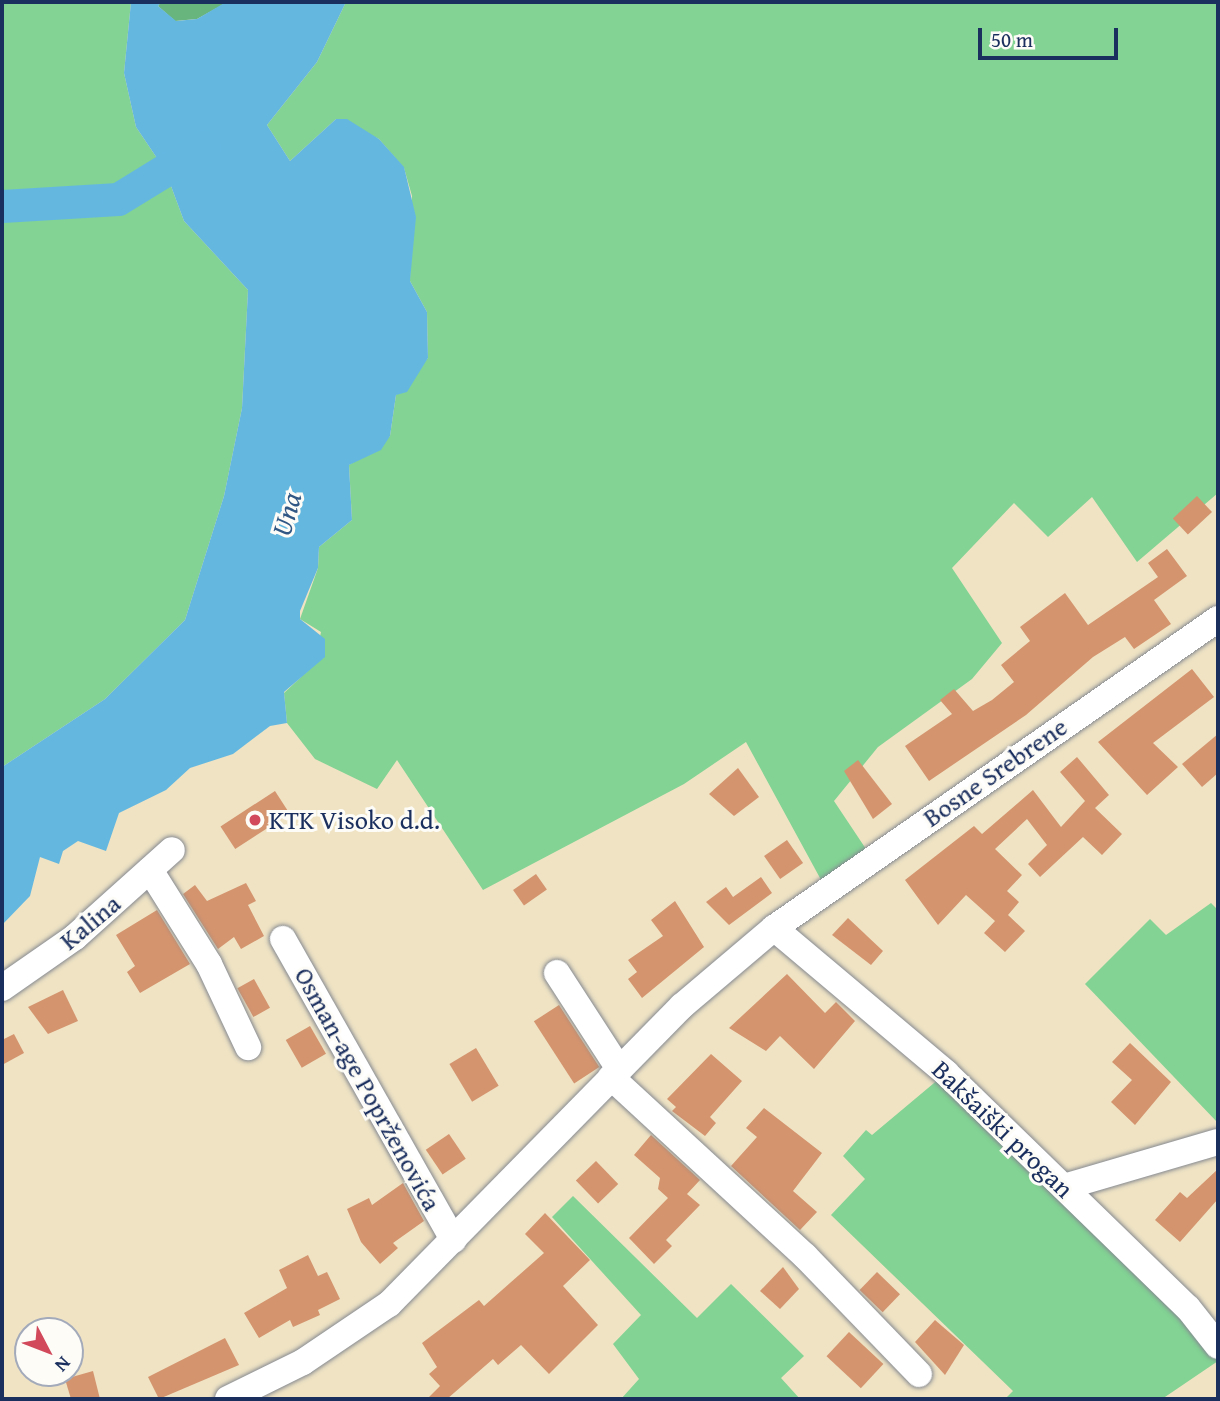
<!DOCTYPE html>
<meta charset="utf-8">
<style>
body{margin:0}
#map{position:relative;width:1220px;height:1401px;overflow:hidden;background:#efe3c4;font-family:"Gentium Book Plus",serif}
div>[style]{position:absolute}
.green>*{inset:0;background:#82d394}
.forest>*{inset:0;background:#69b57e}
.water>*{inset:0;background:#64b8e0}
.river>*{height:33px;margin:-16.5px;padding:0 16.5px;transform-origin:16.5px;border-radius:16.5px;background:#64b8e0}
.building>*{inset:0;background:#d4946e;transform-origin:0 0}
.roads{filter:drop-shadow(0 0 2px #858991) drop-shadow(0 0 2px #858991)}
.minor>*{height:26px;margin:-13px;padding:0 13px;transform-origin:13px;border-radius:13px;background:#fff}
.dots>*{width:19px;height:19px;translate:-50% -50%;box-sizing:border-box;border:4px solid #fdfcf7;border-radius:50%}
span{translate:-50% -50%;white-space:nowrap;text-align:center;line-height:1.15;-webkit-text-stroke:6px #fdfcf7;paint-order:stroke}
.street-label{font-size:26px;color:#1b2f5e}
.poi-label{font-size:26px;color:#1b2f5e}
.left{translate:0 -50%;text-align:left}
.water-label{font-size:28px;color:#315885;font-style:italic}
.frame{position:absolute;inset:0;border:4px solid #1b2f5e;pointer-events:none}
.north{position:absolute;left:14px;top:1317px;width:70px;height:70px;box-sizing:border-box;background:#fdfcf7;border:2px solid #a3aaba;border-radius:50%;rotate:132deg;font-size:19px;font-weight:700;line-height:28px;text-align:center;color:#1b2f5e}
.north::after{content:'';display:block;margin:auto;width:24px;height:32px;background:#d1495b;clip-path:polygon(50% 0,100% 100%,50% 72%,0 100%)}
.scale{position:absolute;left:978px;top:28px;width:140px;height:32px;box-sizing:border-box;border:4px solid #1b2f5e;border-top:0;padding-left:9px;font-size:21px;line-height:24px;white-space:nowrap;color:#1b2f5e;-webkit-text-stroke:5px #fdfcf7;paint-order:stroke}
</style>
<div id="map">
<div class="green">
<div style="clip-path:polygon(2px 2px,131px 2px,124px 73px,136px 127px,165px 170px,184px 221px,248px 290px,242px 408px,224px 496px,185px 620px,105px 699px,2px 767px)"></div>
<div style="clip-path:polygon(346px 2px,1218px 2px,1218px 493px,1137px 562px,1092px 497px,1048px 537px,1014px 503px,952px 568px,1002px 643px,972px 679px,878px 747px,834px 801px,872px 858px,826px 889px,746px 742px,684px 784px,483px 890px,397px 760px,377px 789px,315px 759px,287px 723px,284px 693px,314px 665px,321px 632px,300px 619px,318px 568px,319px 547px,352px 520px,349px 465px,390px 436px,396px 395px,428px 358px,427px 312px,410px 281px,412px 196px,404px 168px,379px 139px,336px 119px,290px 161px,267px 125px,317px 62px)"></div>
<div style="clip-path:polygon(1211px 903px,1218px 910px,1218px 1123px,1085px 984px,1150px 919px,1166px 935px)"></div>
<div style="clip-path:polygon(946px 1073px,1218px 1346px,1218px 1361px,1162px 1399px,1005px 1399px,1013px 1391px,831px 1215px,865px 1179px,843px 1156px,866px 1130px,872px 1135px)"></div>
<div style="clip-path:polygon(573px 1196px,697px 1318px,731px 1284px,804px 1356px,781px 1378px,800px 1399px,621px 1399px,639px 1379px,613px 1344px,641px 1315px,552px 1217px)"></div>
</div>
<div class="forest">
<div style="clip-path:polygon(161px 2px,226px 2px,226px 3px,197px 19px,175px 21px,158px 6px)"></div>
</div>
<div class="water">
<div style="clip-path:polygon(131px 2px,161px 2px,158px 6px,176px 21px,197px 19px,226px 2px,346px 2px,317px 62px,267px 125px,290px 161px,336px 119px,347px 119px,379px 139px,404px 167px,416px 217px,410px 281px,427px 312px,428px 358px,407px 392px,396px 395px,390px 436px,381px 450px,349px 465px,352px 520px,319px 547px,318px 568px,300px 611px,300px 619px,325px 639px,325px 657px,284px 692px,287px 723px,270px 726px,233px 754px,190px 768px,166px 790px,119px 813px,106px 851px,78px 841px,63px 851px,59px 864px,40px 857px,30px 896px,2px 925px,2px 767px,105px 699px,185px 620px,224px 496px,242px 408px,248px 290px,184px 221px,165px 170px,136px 127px,124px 73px)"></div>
</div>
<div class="river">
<div style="left:2px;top:206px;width:116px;rotate:-3.5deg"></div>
<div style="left:118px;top:199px;width:101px;rotate:-31.6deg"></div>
</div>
<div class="building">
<div style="left:1197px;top:496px;width:22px;height:33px;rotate:47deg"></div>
<div style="clip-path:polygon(1167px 549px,1187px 576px,1154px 600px,1171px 624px,1134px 649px,1125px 637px,1093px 657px,1026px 715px,929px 781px,905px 746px,952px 714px,940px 700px,954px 689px,973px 711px,992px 700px,1014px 682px,1001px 665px,1030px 641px,1020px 627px,1065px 593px,1088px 625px,1158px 577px,1148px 563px)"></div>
<div style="clip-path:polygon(1192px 669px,1214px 697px,1153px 743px,1178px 767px,1147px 795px,1098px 742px)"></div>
<div style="clip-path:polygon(1218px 734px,1218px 773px,1202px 787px,1182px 764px)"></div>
<div style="clip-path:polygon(1077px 757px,1109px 795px,1095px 808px,1122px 834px,1102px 855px,1083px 837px,1040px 877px,1028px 864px,1047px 845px,1027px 819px,995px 849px,1022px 875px,1007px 891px,1019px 902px,1008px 915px,1025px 931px,1005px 952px,984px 933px,995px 921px,966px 895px,938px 925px,905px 880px,974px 826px,982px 834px,1033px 790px,1061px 827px,1085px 801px,1060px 772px)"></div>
<div style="clip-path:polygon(858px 760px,892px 804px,873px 819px,844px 771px)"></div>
<div style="clip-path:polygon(738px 768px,759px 797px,734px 816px,709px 794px)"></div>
<div style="left:275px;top:791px;width:27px;height:65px;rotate:57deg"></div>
<div style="left:787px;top:840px;width:28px;height:28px;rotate:55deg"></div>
<div style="left:536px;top:874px;width:19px;height:28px;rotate:55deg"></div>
<div style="clip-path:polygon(761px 877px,772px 893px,729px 925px,706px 902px,726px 887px,733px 897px)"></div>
<div style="clip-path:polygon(246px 883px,256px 901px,248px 905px,264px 936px,241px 949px,234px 937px,218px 949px,183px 894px,195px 885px,207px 901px)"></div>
<div style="clip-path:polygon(675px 901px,704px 947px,642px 998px,628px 979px,637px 972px,628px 960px,663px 936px,651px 920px)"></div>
<div style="clip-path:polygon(157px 910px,190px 964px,140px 993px,127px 972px,135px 966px,116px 935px)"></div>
<div style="clip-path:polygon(848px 918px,883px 951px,871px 965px,832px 935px)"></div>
<div style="clip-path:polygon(787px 974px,825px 1013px,836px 1002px,855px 1021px,814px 1069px,780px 1036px,766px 1051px,729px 1028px)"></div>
<div style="left:254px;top:979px;width:33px;height:19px;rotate:61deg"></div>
<div style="clip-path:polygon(63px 990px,78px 1021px,48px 1034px,28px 1007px)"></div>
<div style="left:559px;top:1005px;width:74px;height:30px;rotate:57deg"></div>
<div style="left:310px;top:1026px;width:32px;height:28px;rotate:60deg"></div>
<div style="clip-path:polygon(14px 1034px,24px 1053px,2px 1065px,2px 1040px)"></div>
<div style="clip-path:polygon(1130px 1043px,1171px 1082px,1135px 1125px,1111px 1102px,1132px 1080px,1112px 1062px)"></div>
<div style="left:476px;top:1048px;width:44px;height:31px;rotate:59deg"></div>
<div style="clip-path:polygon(711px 1054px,742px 1081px,710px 1117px,716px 1123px,705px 1136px,672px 1111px,676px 1107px,667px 1099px)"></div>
<div style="clip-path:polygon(764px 1108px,822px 1153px,793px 1191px,817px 1212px,800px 1230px,731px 1166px,757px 1137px,746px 1128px)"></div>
<div style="left:449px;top:1134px;width:30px;height:28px;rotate:56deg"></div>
<div style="clip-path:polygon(651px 1135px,700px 1180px,687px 1194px,700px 1205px,666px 1240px,672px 1246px,654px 1264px,629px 1238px,668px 1198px,658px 1189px,660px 1178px,634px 1155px)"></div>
<div style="left:596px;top:1161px;width:32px;height:28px;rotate:46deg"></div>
<div style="clip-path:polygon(1218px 1169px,1218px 1199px,1180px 1242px,1155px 1220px,1180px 1192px,1187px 1198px)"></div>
<div style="clip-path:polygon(403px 1183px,424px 1221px,393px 1243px,398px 1248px,380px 1264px,361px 1242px,347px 1209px,369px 1198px,372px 1205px)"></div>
<div style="clip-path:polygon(545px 1213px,590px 1260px,563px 1286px,598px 1325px,549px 1374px,521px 1345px,498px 1365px,493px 1359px,447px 1399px,427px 1399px,440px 1386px,429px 1374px,437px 1367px,422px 1343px,479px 1300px,484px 1306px,544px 1253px,525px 1234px)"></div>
<div style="clip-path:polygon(308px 1255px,318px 1276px,327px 1272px,340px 1299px,318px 1310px,320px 1315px,293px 1327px,290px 1320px,259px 1338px,244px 1313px,287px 1288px,279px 1270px)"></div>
<div style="clip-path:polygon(783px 1267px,799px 1289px,780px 1309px,760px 1291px)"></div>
<div style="left:877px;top:1272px;width:32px;height:25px;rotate:44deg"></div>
<div style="clip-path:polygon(935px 1320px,964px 1345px,945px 1375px,915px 1342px)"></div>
<div style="left:849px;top:1332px;width:47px;height:33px;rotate:43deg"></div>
<div style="clip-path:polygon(225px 1338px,239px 1365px,159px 1399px,148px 1377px)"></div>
<div style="clip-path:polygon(93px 1371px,100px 1399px,71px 1399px,65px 1379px)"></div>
</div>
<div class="roads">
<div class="minor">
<div style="left:150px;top:870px;width:111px;rotate:57.9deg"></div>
<div style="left:209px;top:964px;width:92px;rotate:64.8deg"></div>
<div style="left:774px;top:928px;width:225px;rotate:40.1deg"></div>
<div style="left:946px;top:1073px;width:337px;rotate:44.2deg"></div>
<div style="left:1188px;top:1308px;width:48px;rotate:51.7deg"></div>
<div style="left:283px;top:939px;width:346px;rotate:60.5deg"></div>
<div style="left:557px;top:973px;width:114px;rotate:57.1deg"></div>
<div style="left:2px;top:988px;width:89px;rotate:-34.9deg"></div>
<div style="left:75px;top:937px;width:130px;rotate:-41.9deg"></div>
<div style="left:611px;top:1077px;width:264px;rotate:42.7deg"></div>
<div style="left:805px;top:1256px;width:164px;rotate:46deg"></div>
<div style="left:1064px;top:1187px;width:160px;rotate:-16.3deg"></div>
<div style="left:228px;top:1399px;width:84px;rotate:-26.3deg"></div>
<div style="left:303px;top:1362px;width:104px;rotate:-34deg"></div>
<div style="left:389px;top:1304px;width:418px;rotate:-45.5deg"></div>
<div style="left:682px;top:1006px;width:121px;rotate:-40.3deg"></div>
<div style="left:774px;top:928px;width:541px;rotate:-34.84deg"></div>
</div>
</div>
<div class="dots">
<div style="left:255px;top:820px;background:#d1495b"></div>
</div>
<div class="street-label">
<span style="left:995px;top:772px;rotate:-35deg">Bosne Srebrene</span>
<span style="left:90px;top:922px;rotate:-40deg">Kalina</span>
<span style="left:368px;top:1089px;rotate:61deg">Osman-age Poprženovića</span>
<span style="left:1003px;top:1129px;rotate:44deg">Bakšaiški progan</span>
</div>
<div class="poi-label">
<span class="left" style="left:269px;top:820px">KTK Visoko d.d.</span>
</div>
<div class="water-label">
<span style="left:286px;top:514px;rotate:-74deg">Una</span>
</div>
<div class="frame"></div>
<div class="north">N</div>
<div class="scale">50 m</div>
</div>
